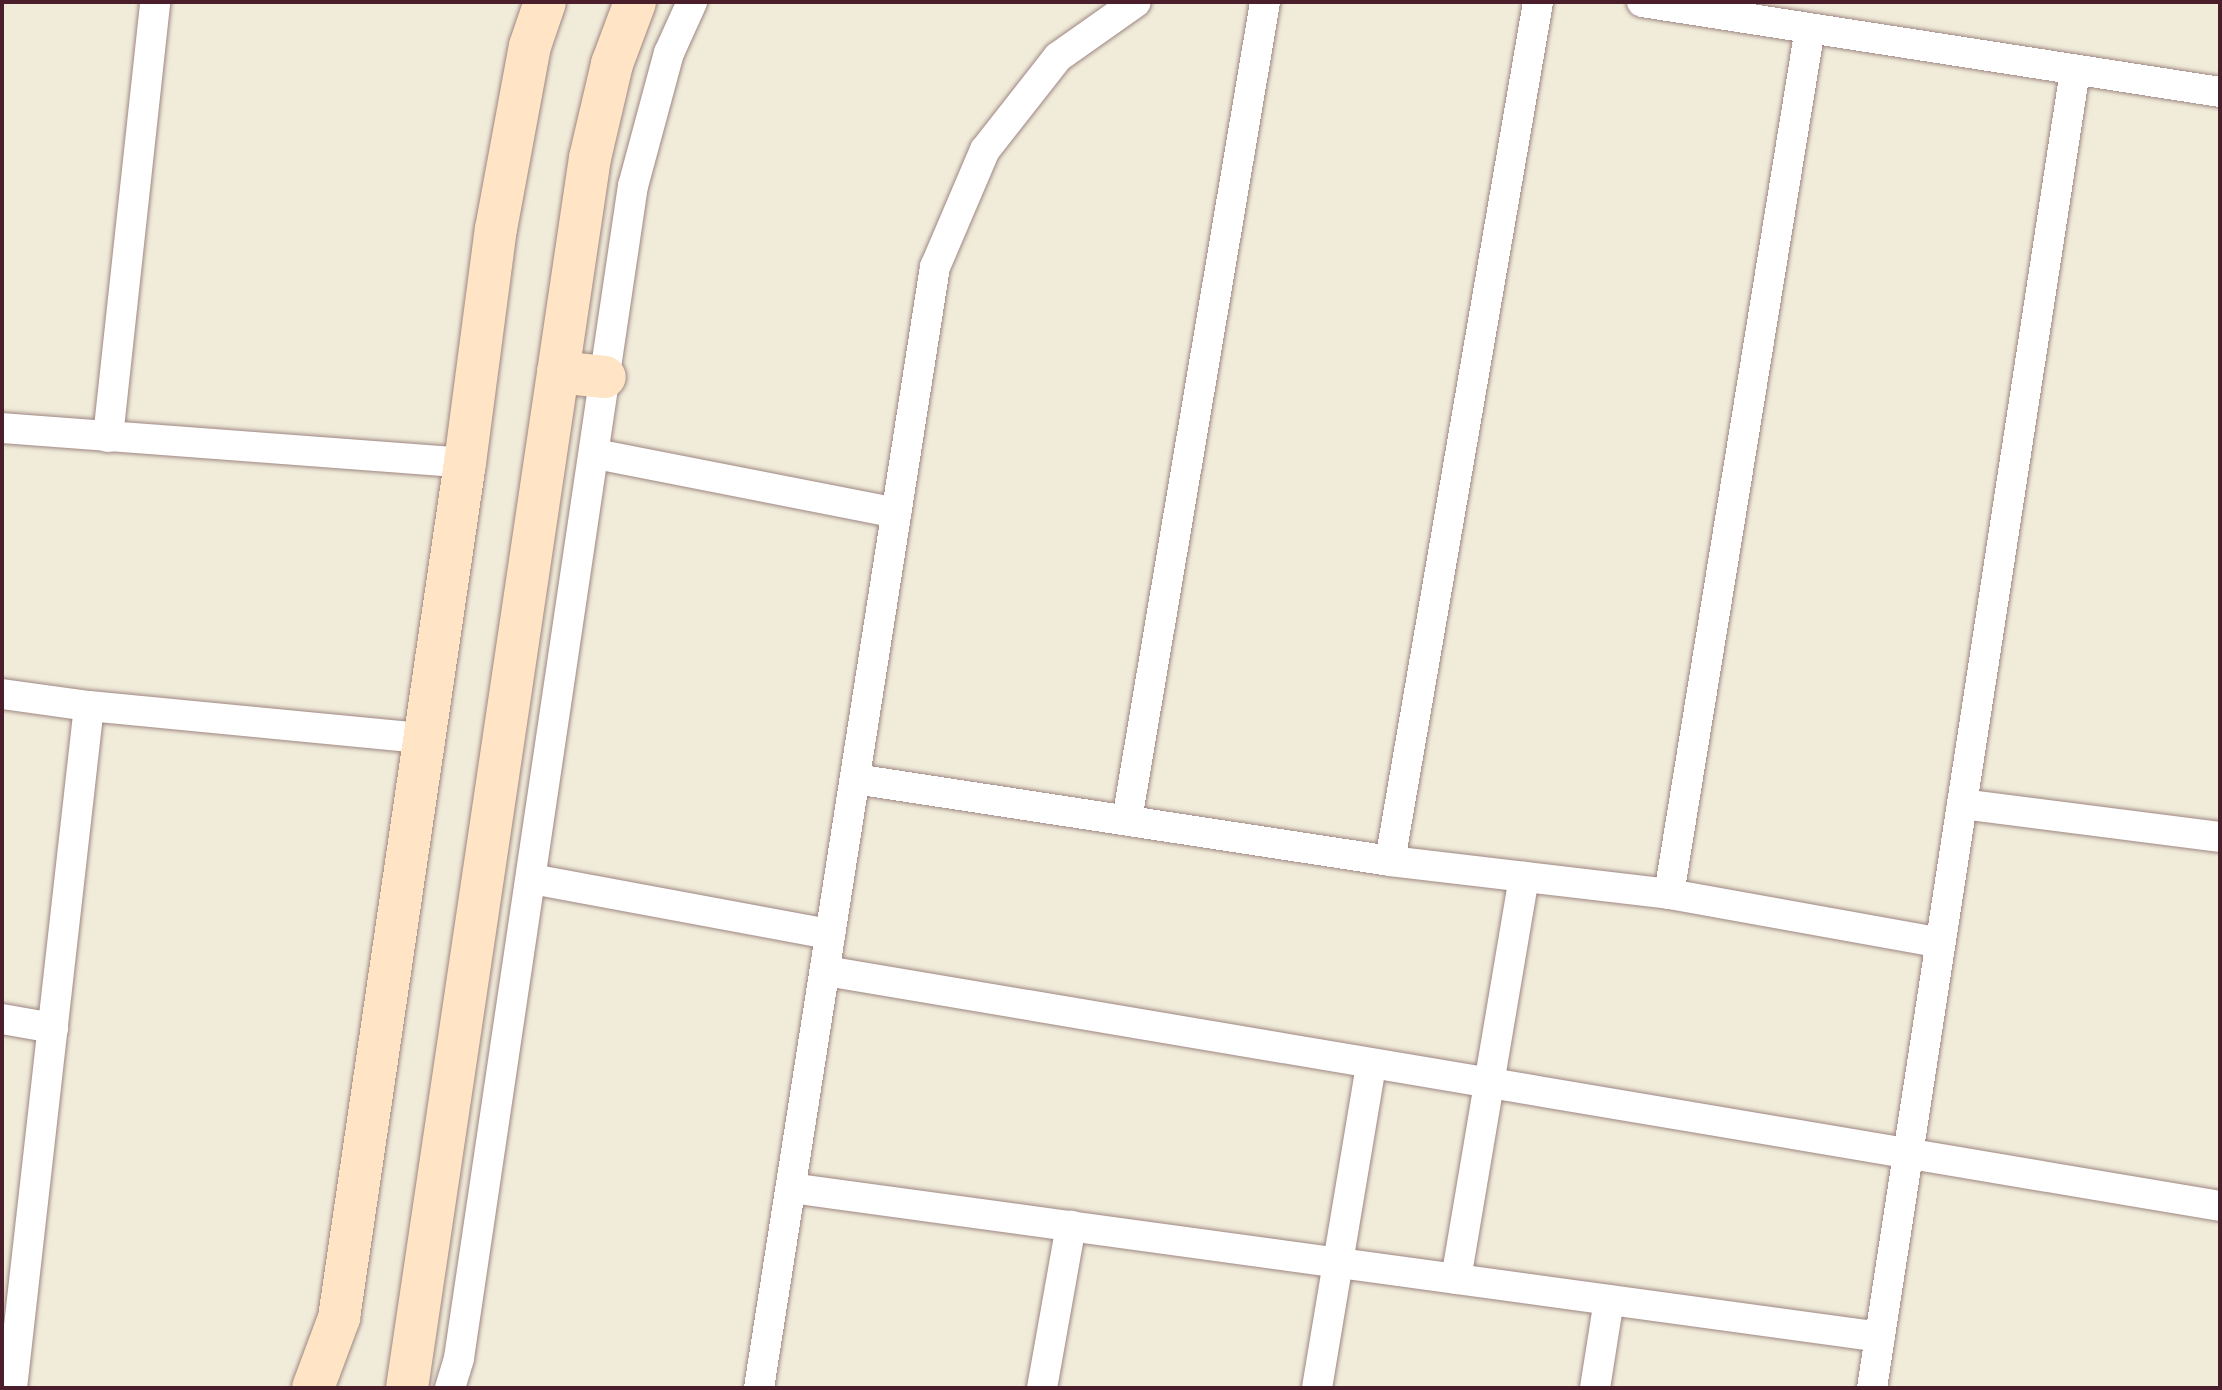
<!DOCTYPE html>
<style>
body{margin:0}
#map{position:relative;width:2222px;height:1390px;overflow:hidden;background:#f1ecda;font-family:"Indie Flower",sans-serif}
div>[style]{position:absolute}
.roads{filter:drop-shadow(0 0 2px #9e8682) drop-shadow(0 0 2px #9e8682)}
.minor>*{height:30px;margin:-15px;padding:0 15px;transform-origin:15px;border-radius:15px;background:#fff}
.secondary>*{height:42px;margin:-21px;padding:0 21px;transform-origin:21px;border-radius:21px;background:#ffe4c6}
span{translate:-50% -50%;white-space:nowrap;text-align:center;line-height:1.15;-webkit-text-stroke:6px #f6f6f2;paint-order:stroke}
.frame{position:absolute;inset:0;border:4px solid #4a1f2b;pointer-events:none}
</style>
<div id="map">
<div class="roads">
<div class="minor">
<div style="left:1642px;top:2px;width:585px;rotate:8.85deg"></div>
<div style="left:2px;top:428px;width:464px;rotate:4.3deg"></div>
<div style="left:108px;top:437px;width:438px;rotate:-83.8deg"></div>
<div style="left:596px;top:454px;width:306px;rotate:11.1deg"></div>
<div style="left:2px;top:694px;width:88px;rotate:7.9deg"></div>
<div style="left:89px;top:706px;width:336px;rotate:5.5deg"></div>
<div style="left:855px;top:779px;width:541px;rotate:8.71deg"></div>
<div style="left:1390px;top:861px;width:281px;rotate:6.7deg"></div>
<div style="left:1669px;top:894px;width:275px;rotate:10.2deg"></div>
<div style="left:1962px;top:804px;width:260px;rotate:7.3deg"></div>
<div style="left:1127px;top:820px;width:830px;rotate:-80.42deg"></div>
<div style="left:1390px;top:861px;width:872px;rotate:-80.22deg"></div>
<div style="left:532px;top:879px;width:303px;rotate:10.5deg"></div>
<div style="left:1669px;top:894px;width:877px;rotate:-80.75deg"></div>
<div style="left:826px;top:971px;width:1414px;rotate:9.57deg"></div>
<div style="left:2px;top:1019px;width:52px;rotate:10deg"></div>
<div style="left:791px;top:1188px;width:1099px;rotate:7.79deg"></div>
<div style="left:1456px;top:1279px;width:408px;rotate:-80.4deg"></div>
<div style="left:12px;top:1388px;width:686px;rotate:-83.56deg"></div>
<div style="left:450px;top:1388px;width:31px;rotate:-73deg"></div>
<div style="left:459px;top:1358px;width:1185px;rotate:-81.56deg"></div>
<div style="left:633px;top:186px;width:138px;rotate:-74.9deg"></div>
<div style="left:669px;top:53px;width:56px;rotate:-65.7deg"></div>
<div style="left:759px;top:1388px;width:1135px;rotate:-81.08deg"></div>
<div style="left:935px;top:267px;width:127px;rotate:-66.9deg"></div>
<div style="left:985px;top:150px;width:118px;rotate:-51.9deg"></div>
<div style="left:1058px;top:57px;width:95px;rotate:-35.2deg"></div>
<div style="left:1042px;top:1388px;width:165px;rotate:-79.9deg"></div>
<div style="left:1317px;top:1388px;width:328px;rotate:-80.5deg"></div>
<div style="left:1595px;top:1388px;width:89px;rotate:-81deg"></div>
<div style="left:1872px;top:1388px;width:1334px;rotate:-81.24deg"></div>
</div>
<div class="secondary">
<div style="left:558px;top:372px;width:47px;rotate:6.1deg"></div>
<div style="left:313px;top:1388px;width:75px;rotate:-69.6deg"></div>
<div style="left:339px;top:1318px;width:864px;rotate:-81.62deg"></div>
<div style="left:465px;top:463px;width:236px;rotate:-82.5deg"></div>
<div style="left:496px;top:229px;width:186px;rotate:-79.5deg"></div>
<div style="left:530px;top:46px;width:46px;rotate:-71.2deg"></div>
<div style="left:407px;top:1388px;width:1244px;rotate:-81.54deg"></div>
<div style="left:590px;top:158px;width:97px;rotate:-76.8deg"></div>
<div style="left:612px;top:64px;width:66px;rotate:-69.6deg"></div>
</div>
</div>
<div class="frame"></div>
</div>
